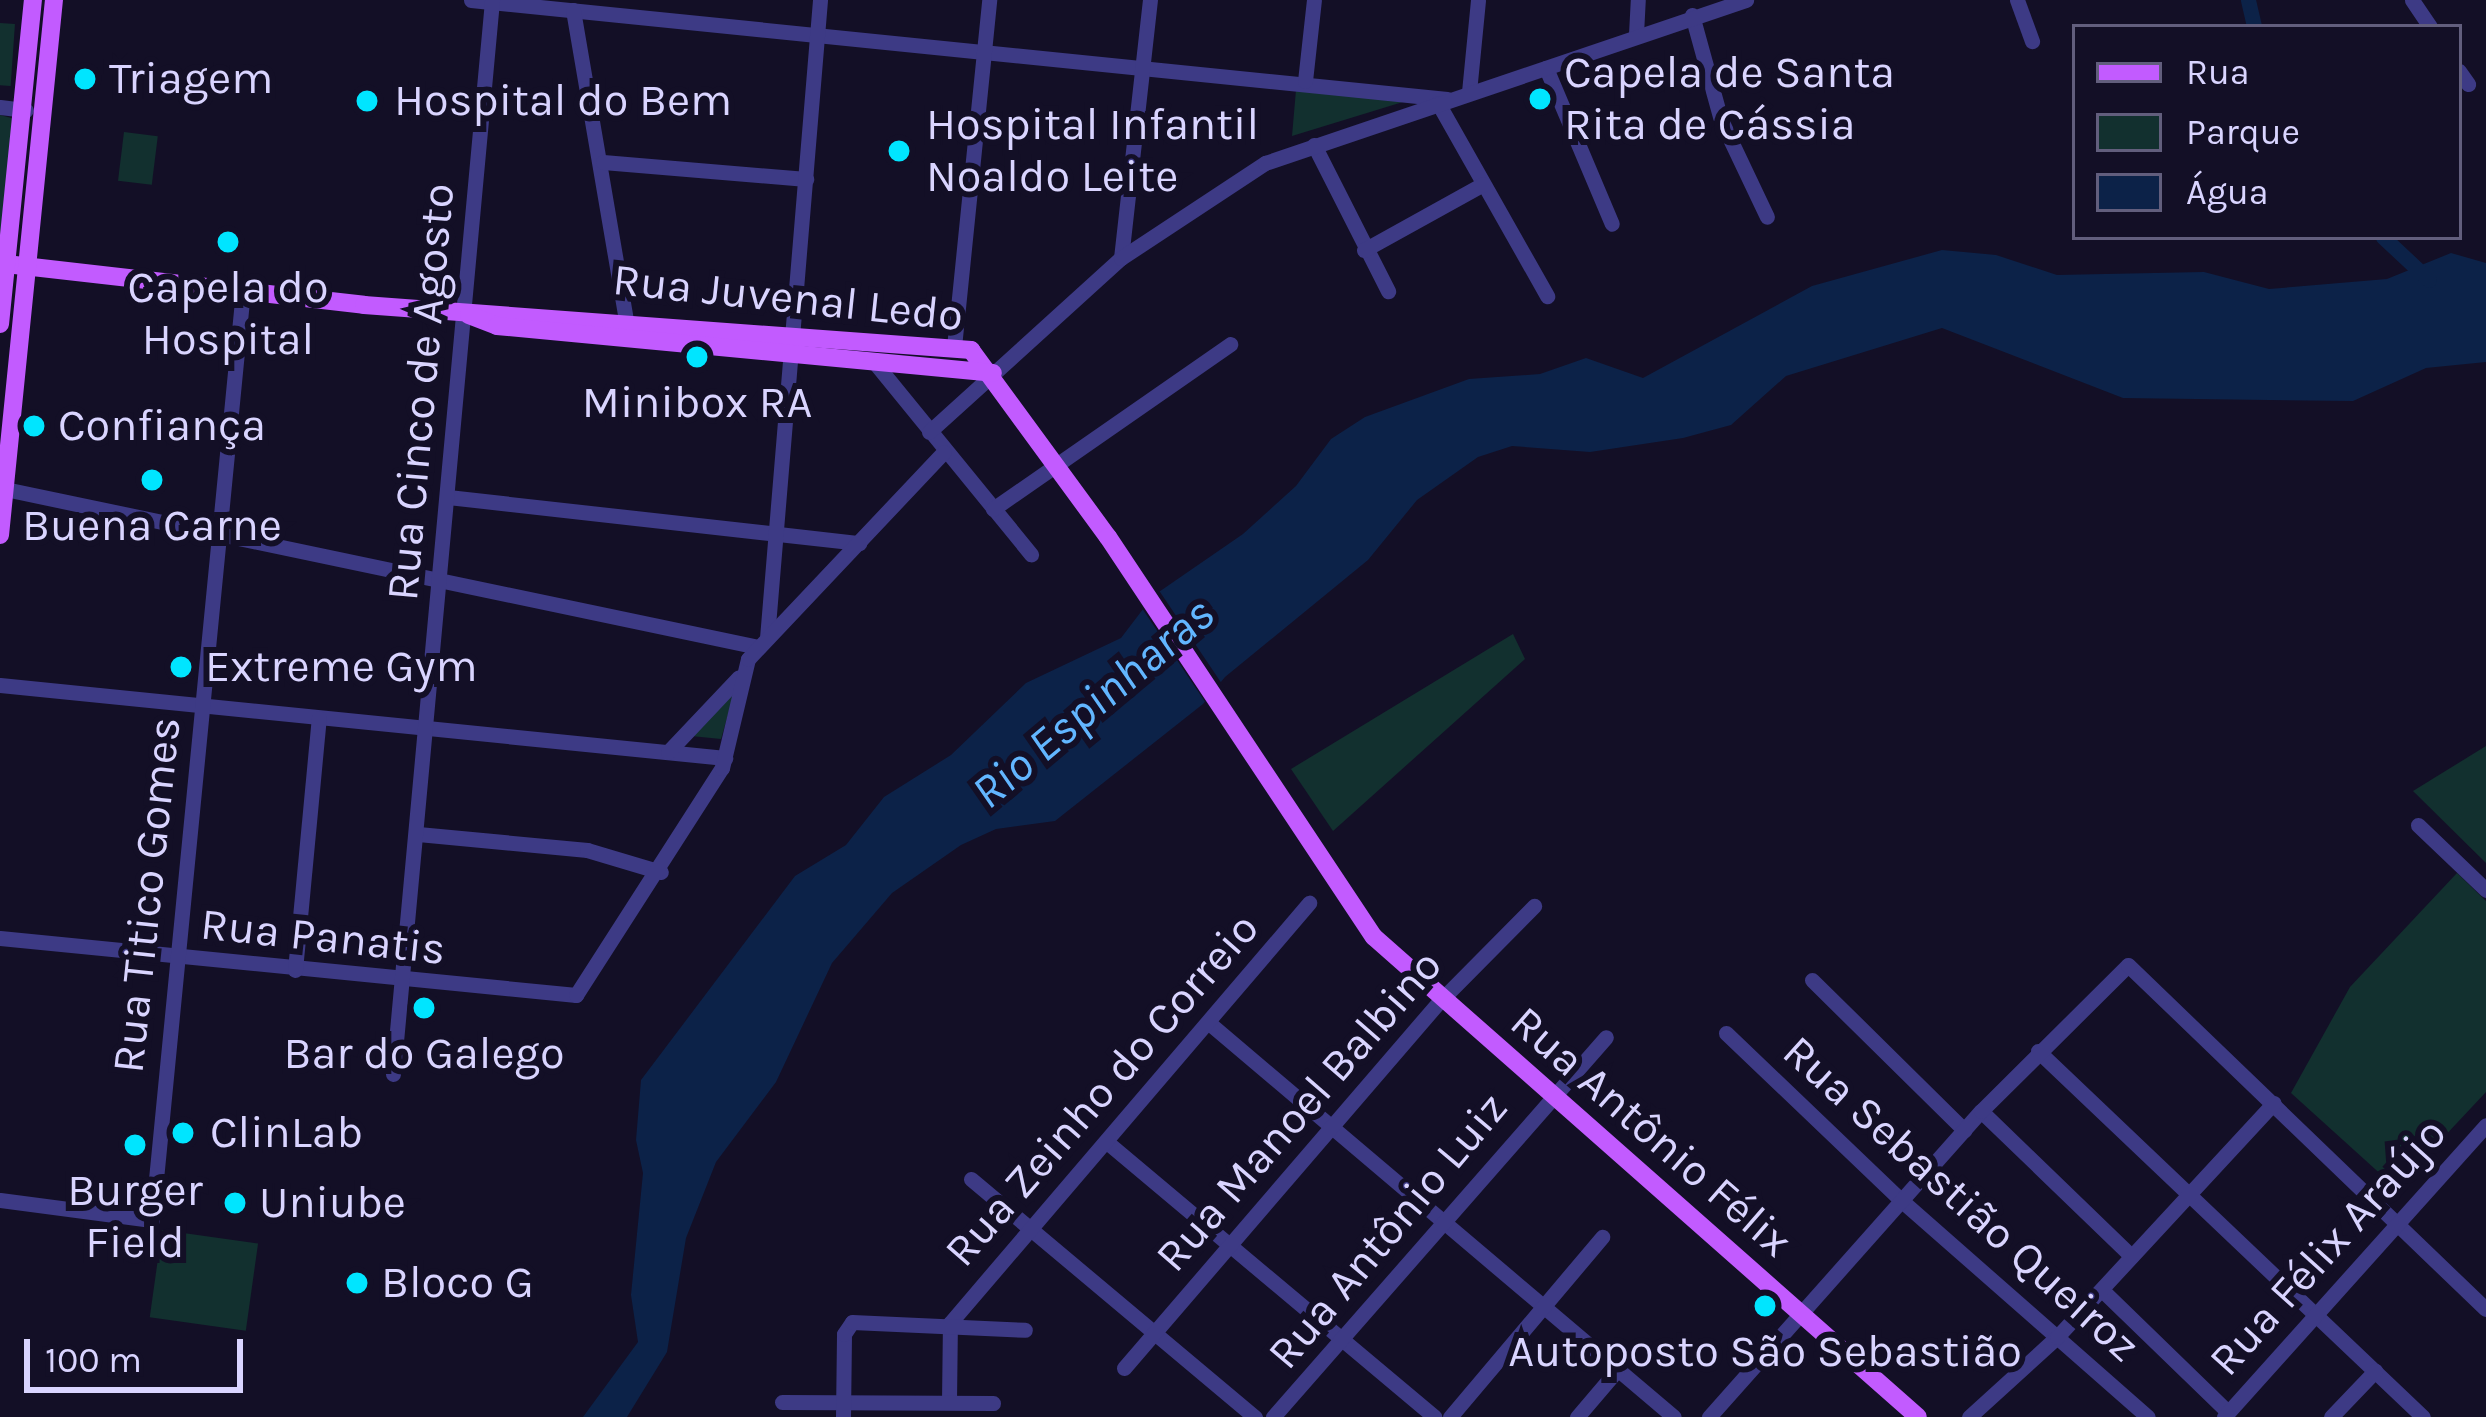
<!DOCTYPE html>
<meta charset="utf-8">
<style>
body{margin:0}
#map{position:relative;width:2486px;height:1417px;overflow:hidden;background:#130f26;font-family:Karla,sans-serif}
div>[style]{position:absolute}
.green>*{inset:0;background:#12302f;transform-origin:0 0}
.water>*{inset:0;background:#0c2248}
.pier>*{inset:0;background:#130f26;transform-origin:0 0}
.canal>*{height:15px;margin:-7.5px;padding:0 7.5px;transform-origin:7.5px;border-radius:7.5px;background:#0c2248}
.minor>*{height:15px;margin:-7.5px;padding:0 7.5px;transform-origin:7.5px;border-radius:7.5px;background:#3d3a85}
.major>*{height:18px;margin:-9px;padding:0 9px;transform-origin:9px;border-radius:9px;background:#c25bff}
.dots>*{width:33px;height:33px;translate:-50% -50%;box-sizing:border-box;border:6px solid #130f26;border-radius:50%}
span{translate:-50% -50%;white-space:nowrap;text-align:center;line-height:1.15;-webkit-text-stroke:12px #130f26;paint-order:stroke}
.poi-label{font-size:45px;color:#d9d4ff}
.left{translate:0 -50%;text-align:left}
.street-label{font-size:45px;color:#d9d4ff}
.water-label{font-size:48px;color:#62b6ff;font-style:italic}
.legend{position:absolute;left:2072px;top:24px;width:390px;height:216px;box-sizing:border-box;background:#130f26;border:3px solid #625e7d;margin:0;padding:15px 21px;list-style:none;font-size:36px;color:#d9d4ff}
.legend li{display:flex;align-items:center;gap:24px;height:60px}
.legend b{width:60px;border:3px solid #625e7d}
.scale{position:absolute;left:24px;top:1339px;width:219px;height:54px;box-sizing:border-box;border:6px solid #d9d4ff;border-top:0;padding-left:15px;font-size:36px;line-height:42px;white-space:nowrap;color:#d9d4ff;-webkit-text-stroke:9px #130f26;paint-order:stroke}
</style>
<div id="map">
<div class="green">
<div style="left:0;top:23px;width:15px;height:62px;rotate:4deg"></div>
<div style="clip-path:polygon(1296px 90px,1406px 101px,1292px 136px)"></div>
<div style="clip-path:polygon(0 115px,15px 119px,0 243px)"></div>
<div style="left:124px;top:132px;width:34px;height:49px;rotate:7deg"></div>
<div style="clip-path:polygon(1513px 634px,1525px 659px,1333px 831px,1291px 769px)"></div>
<div style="clip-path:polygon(735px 690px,721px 739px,691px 736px)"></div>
<div style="clip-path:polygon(2486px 746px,2486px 863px,2413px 791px)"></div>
<div style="clip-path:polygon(2457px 873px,2486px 901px,2486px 1092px,2396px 1188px,2291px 1093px,2350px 987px)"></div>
<div style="left:162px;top:1230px;width:97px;height:88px;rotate:8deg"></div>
</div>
<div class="water">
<div style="clip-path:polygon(1942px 250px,1996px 255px,2057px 275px,2204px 272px,2269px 289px,2387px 279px,2451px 253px,2486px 263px,2486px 362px,2426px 368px,2353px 401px,2123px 398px,1942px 328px,1786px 376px,1731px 425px,1683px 438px,1590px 452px,1512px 446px,1478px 457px,1417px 500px,1368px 560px,1225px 677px,1203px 704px,1055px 821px,996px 829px,961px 845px,892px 893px,832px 963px,776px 1082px,716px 1162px,686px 1238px,667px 1352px,627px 1417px,583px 1417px,638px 1342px,631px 1295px,643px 1173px,636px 1140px,641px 1080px,795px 876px,846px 845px,884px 797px,951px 755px,1026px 683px,1121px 638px,1153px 596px,1243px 534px,1296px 486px,1331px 439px,1365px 417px,1469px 379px,1540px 374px,1586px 358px,1643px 378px,1812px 286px)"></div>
</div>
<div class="pier">
<div style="left:1156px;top:586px;width:123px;height:24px;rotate:56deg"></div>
</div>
<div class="canal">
<div style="left:2248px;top:0;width:28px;rotate:77deg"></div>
<div style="left:2383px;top:237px;width:63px;rotate:43.1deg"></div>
</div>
<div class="minor">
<div style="left:471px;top:0;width:981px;rotate:5.79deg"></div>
<div style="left:2017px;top:0;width:44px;rotate:69.9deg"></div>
<div style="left:2412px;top:0;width:32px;rotate:56deg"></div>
<div style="left:573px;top:10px;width:315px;rotate:80.3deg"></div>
<div style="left:1692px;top:15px;width:109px;rotate:74.6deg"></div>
<div style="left:1721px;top:120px;width:107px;rotate:64.6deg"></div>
<div style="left:1636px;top:34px;width:34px;rotate:-87deg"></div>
<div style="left:1546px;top:68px;width:169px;rotate:67.1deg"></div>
<div style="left:2459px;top:71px;width:16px;rotate:55deg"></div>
<div style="left:1305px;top:81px;width:81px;rotate:-83.7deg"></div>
<div style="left:1469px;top:92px;width:92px;rotate:-84.4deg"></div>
<div style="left:1438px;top:103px;width:222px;rotate:60.5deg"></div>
<div style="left:0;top:107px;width:26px;rotate:7deg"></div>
<div style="left:1314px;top:145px;width:164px;rotate:63.1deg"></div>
<div style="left:603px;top:162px;width:204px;rotate:4.8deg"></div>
<div style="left:1364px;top:250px;width:136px;rotate:-29deg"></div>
<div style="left:1121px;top:258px;width:260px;rotate:-83.6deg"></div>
<div style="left:954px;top:347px;width:349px;rotate:-84.2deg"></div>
<div style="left:875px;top:363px;width:247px;rotate:50.8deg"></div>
<div style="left:929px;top:432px;width:259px;rotate:-42.2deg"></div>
<div style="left:1121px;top:258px;width:173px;rotate:-33.4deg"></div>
<div style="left:1265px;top:163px;width:508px;rotate:-18.72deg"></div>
<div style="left:5px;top:489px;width:769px;rotate:11.85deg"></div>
<div style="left:448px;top:497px;width:414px;rotate:6.4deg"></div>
<div style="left:993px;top:509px;width:289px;rotate:-34.8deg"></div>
<div style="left:767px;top:638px;width:640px;rotate:-85.25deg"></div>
<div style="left:0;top:685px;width:729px;rotate:5.75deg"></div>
<div style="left:668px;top:752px;width:103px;rotate:-46.6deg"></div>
<div style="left:2418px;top:825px;width:94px;rotate:43.7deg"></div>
<div style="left:418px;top:834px;width:170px;rotate:5.4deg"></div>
<div style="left:587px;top:850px;width:77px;rotate:16.6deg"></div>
<div style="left:0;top:938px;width:579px;rotate:5.65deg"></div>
<div style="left:576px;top:995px;width:270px;rotate:-57.3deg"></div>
<div style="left:722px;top:768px;width:112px;rotate:-76.6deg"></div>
<div style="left:748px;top:659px;width:285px;rotate:-46.6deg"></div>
<div style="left:295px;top:970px;width:253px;rotate:-84.6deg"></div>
<div style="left:1812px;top:980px;width:214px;rotate:44.6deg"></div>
<div style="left:1209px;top:1023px;width:609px;rotate:40.28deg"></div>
<div style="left:1726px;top:1033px;width:243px;rotate:43.7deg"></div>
<div style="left:1902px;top:1201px;width:327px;rotate:41.3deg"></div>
<div style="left:2038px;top:1051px;width:531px;rotate:43.55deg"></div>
<div style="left:393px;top:1074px;width:1079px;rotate:-84.73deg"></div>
<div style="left:1981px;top:1111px;width:209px;rotate:44deg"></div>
<div style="left:1108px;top:1143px;width:426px;rotate:40deg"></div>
<div style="left:971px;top:1179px;width:371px;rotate:40deg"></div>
<div style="left:0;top:1200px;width:153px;rotate:7.5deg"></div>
<div style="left:152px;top:1220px;width:933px;rotate:-84.41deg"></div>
<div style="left:2102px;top:1290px;width:175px;rotate:44.1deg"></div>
<div style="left:1124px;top:1368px;width:484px;rotate:-49.3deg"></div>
<div style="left:1440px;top:1001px;width:134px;rotate:-45.3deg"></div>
<div style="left:949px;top:1401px;width:78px;rotate:-89.3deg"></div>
<div style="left:950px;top:1323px;width:553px;rotate:-49.48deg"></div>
<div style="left:782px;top:1402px;width:211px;rotate:0.3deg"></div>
<div style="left:843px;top:1417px;width:83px;rotate:-89.3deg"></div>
<div style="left:844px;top:1334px;width:14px;rotate:-56deg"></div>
<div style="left:852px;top:1322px;width:173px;rotate:2.6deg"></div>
<div style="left:1273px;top:1417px;width:505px;rotate:-48.77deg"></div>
<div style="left:1450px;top:1417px;width:236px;rotate:-49.8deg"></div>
<div style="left:1577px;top:1417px;width:62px;rotate:-49.6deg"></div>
<div style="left:1709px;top:1417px;width:409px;rotate:-48.4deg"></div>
<div style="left:1981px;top:1111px;width:207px;rotate:-44.8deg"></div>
<div style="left:2128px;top:965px;width:496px;rotate:43.9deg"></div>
<div style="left:1969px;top:1417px;width:119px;rotate:-42.3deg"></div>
<div style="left:2057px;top:1337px;width:319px;rotate:-47.2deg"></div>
<div style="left:2224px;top:1417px;width:392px;rotate:-48.1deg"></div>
<div style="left:2331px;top:1417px;width:64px;rotate:-46.3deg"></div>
</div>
<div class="major">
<div style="left:6px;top:264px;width:360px;rotate:6.5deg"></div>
<div style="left:364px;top:305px;width:609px;rotate:4.24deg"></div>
<div style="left:971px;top:350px;width:232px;rotate:53.8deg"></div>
<div style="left:1108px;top:537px;width:480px;rotate:56.4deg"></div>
<div style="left:1374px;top:937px;width:725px;rotate:41.42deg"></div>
<div style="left:469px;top:315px;width:30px;rotate:21deg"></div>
<div style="left:497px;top:326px;width:498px;rotate:5.4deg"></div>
<div style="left:0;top:324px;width:326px;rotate:-84.2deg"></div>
<div style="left:0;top:535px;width:538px;rotate:-84.24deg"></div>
</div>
<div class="dots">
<div style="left:85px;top:79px;background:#00e5ff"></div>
<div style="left:1540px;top:99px;background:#00e5ff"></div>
<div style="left:367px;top:101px;background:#00e5ff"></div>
<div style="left:899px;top:151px;background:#00e5ff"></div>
<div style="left:228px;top:242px;background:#00e5ff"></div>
<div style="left:697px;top:357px;background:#00e5ff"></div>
<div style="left:34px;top:426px;background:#00e5ff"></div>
<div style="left:152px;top:480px;background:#00e5ff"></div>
<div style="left:181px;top:667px;background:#00e5ff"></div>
<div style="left:424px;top:1008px;background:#00e5ff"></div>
<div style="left:183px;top:1133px;background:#00e5ff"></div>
<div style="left:135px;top:1145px;background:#00e5ff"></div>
<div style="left:235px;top:1203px;background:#00e5ff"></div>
<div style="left:357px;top:1283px;background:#00e5ff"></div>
<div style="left:1765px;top:1306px;background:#00e5ff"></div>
</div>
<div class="poi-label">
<span class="left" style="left:1564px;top:99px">Capela de Santa<br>Rita de Cássia</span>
<span class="left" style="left:109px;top:79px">Triagem</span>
<span class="left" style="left:394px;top:101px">Hospital do Bem</span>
<span class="left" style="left:926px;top:151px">Hospital Infantil<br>Noaldo Leite</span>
<span style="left:228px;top:314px">Capela do<br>Hospital</span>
<span style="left:697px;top:403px">Minibox RA</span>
<span class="left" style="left:58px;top:426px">Confiança</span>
<span style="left:152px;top:526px">Buena Carne</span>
<span class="left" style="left:205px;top:667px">Extreme Gym</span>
<span style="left:424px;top:1054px">Bar do Galego</span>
<span class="left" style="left:210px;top:1133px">ClinLab</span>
<span style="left:135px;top:1217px">Burger<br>Field</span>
<span class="left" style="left:259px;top:1203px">Uniube</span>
<span class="left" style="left:381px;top:1283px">Bloco G</span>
<span style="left:1765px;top:1352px">Autoposto São Sebastião</span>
</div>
<div class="street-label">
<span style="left:788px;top:298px;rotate:6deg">Rua Juvenal Ledo</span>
<span style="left:421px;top:392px;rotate:-85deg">Rua Cinco de Agosto</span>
<span style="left:147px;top:895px;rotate:-84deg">Rua Titico Gomes</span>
<span style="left:323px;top:937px;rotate:6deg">Rua Panatis</span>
<span style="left:1102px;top:1090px;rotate:-49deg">Rua Zeinho do Correio</span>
<span style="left:1299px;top:1111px;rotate:-49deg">Rua Manoel Balbino</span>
<span style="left:1651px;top:1132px;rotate:41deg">Rua Antônio Félix</span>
<span style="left:1961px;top:1199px;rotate:42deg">Rua Sebastião Queiroz</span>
<span style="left:1388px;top:1231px;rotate:-50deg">Rua Antônio Luiz</span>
<span style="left:2328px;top:1247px;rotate:-48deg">Rua Félix Araújo</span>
</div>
<div class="water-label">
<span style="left:1093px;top:703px;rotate:-40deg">Rio Espinharas</span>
</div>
<ul class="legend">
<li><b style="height:15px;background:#c25bff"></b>Rua</li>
<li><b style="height:33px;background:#12302f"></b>Parque</li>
<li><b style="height:33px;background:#0c2248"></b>Água</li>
</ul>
<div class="scale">100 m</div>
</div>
